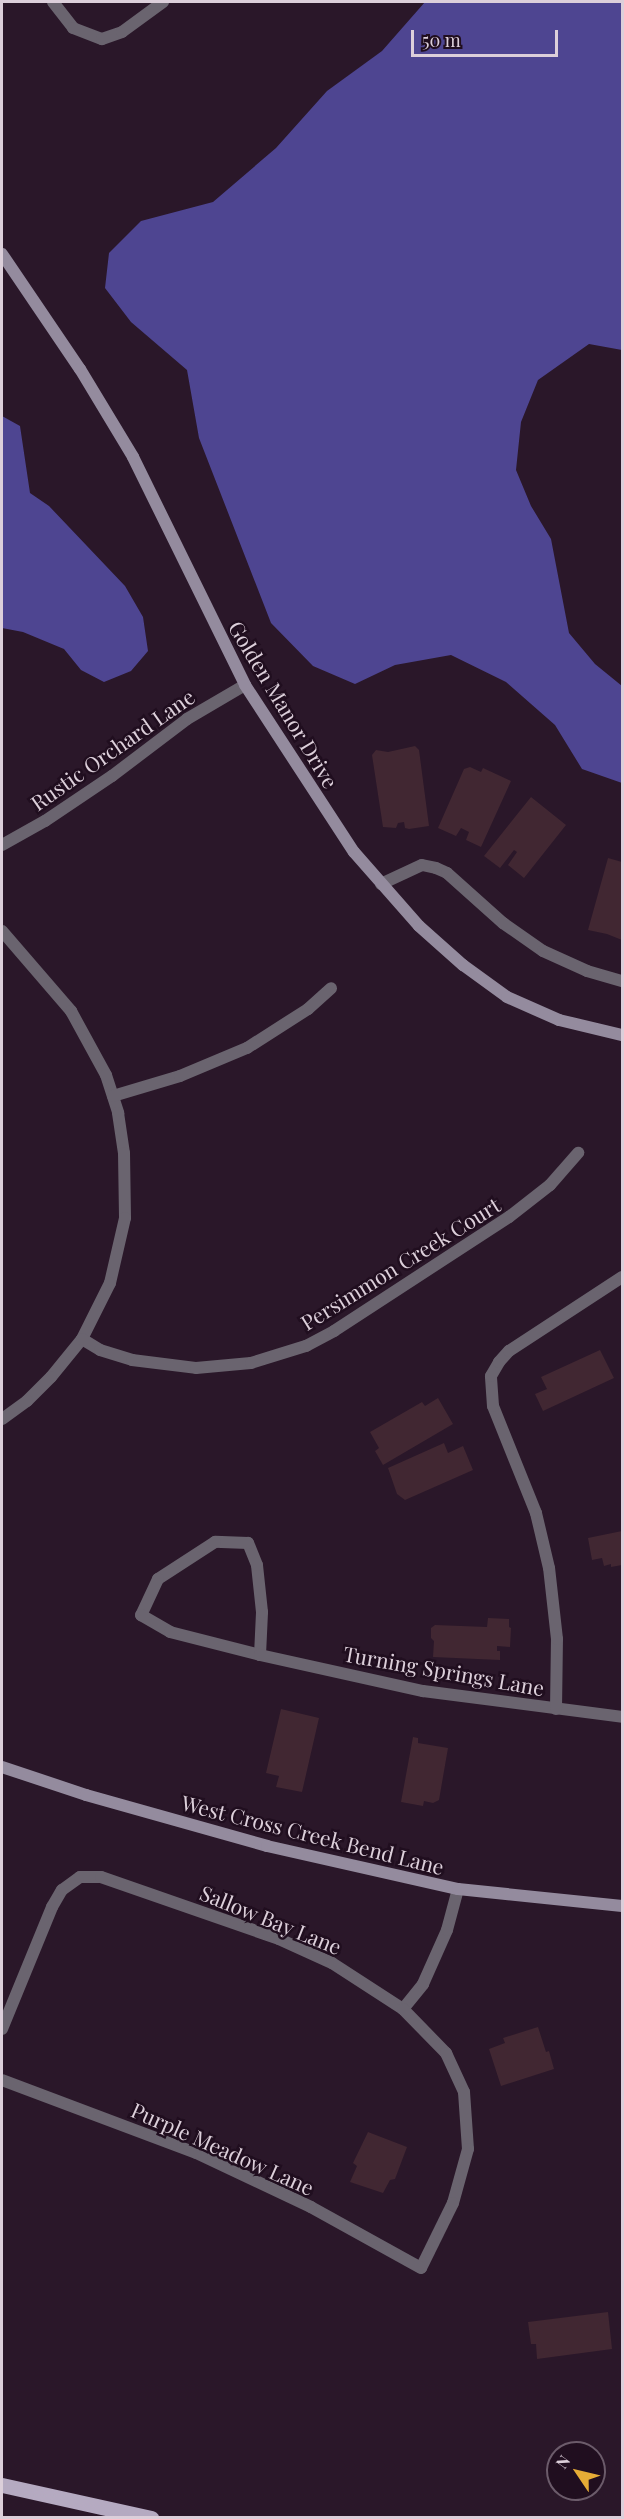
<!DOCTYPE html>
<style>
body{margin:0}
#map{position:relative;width:624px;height:2519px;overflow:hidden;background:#2a1729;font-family:"Playfair Display",serif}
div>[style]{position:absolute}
.water>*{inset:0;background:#4e4591}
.building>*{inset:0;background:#412732}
.street>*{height:12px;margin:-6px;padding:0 6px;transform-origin:6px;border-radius:6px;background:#6a646f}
.secondary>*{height:12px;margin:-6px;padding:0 6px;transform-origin:6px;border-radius:6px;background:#948b9e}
.primary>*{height:15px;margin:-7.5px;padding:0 7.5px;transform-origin:7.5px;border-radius:7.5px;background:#b5aac1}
span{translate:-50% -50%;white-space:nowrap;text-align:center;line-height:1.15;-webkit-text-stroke:5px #200e1f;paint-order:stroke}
.street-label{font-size:21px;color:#dccfda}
.frame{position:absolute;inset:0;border:3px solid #dccfda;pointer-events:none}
.north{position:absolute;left:546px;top:2441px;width:60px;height:60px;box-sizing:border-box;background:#200e1f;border:2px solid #6b5b6a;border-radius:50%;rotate:305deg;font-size:16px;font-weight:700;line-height:24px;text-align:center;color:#dccfda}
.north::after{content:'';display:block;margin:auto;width:21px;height:27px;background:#e6ac36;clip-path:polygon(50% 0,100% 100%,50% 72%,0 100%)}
.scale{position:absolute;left:411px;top:30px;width:147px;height:27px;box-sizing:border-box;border:3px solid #dccfda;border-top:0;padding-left:8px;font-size:18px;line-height:21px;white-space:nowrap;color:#dccfda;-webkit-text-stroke:4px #200e1f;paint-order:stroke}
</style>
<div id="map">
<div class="water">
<div style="clip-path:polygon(425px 2px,622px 2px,622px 350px,589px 344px,538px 380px,521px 422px,516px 470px,531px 506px,551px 539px,569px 633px,595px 664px,622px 686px,622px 783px,582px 769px,555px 725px,506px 682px,451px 655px,395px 665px,355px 684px,313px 666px,271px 623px,199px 438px,187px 370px,131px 322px,105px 288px,109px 253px,141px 221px,213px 202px,276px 148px,327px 91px,382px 51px)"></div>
<div style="clip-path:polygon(2px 416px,20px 426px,30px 493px,49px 506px,125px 586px,143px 617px,148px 651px,131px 671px,104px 682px,81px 670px,64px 649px,23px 632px,2px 628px)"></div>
</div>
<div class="building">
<div style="clip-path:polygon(415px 746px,419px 750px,429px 826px,409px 829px,405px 828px,404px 822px,398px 823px,396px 828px,383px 827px,372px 755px,376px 750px,388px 752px)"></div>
<div style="clip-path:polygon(470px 767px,481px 772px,483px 768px,511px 781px,481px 847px,466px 840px,469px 832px,461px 828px,456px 836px,438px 828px,464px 769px)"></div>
<div style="clip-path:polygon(531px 797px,566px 825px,524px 878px,508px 865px,517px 852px,514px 850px,500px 868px,484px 856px)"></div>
<div style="clip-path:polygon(608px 858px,622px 862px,622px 940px,607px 934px,588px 930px)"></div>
<div style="clip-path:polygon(600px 1350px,614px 1378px,543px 1411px,535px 1394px,547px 1389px,541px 1377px)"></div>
<div style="clip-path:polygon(438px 1398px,453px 1424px,383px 1465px,375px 1451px,379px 1448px,370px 1432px,422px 1402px,425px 1406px)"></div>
<div style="clip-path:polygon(444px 1443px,448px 1453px,463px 1446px,473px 1470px,405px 1500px,397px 1494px,388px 1468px)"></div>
<div style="clip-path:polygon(622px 1531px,622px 1565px,611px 1567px,611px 1564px,604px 1566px,602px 1558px,592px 1560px,588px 1538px)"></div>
<div style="clip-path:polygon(488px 1618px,509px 1619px,509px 1627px,511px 1628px,510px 1647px,497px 1646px,497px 1651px,500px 1651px,500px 1660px,433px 1657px,434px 1641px,431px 1638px,431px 1628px,435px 1625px,487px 1627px)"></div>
<div style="clip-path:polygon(281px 1709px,319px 1718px,302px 1792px,276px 1787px,279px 1776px,266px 1773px)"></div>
<div style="clip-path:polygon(413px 1737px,418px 1738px,418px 1743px,448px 1748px,439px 1800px,433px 1803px,424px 1801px,423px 1806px,401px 1802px)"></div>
<div style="clip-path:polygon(538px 2027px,546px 2052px,549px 2051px,554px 2069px,501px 2086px,489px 2049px,505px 2043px,503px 2038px)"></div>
<div style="clip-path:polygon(368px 2132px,407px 2147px,395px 2179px,390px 2180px,383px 2193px,350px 2182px,357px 2166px,353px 2163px)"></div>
<div style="clip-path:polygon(608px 2312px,612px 2349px,537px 2359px,536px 2344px,531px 2344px,528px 2322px)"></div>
</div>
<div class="street">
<div style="left:53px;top:2px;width:33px;rotate:52deg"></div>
<div style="left:73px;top:28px;width:31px;rotate:21deg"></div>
<div style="left:102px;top:39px;width:21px;rotate:-19deg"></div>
<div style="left:122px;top:32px;width:51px;rotate:-36.2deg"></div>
<div style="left:2px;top:845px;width:49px;rotate:-29.2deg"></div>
<div style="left:45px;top:821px;width:81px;rotate:-33.9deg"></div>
<div style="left:112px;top:776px;width:94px;rotate:-37.2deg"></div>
<div style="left:187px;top:719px;width:67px;rotate:-30.4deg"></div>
<div style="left:381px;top:884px;width:45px;rotate:-24.9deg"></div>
<div style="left:422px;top:865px;width:14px;rotate:12deg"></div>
<div style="left:436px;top:868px;width:12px;rotate:24deg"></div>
<div style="left:447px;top:873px;width:75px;rotate:41.8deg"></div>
<div style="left:503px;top:923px;width:49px;rotate:35deg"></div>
<div style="left:543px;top:951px;width:48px;rotate:24.4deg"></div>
<div style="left:587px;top:971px;width:36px;rotate:16deg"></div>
<div style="left:2px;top:931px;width:106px;rotate:49.2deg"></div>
<div style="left:71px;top:1011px;width:73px;rotate:61.3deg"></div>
<div style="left:106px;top:1075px;width:40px;rotate:72deg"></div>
<div style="left:118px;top:1113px;width:40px;rotate:81.5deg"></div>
<div style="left:124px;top:1153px;width:65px;rotate:89.1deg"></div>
<div style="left:125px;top:1218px;width:67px;rotate:103deg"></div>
<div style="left:110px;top:1283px;width:63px;rotate:116.6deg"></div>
<div style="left:82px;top:1339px;width:49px;rotate:129.2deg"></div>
<div style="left:51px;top:1377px;width:34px;rotate:135deg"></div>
<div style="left:27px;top:1401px;width:31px;rotate:144deg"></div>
<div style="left:113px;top:1096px;width:70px;rotate:-16.6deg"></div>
<div style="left:180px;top:1076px;width:73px;rotate:-22.7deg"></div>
<div style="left:247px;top:1048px;width:72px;rotate:-32.6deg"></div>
<div style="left:308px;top:1009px;width:31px;rotate:-42deg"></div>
<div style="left:82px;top:1339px;width:21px;rotate:31deg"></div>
<div style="left:100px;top:1350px;width:34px;rotate:17deg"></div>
<div style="left:132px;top:1360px;width:64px;rotate:7.1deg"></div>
<div style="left:196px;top:1368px;width:55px;rotate:-5.2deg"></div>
<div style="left:251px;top:1363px;width:58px;rotate:-17.2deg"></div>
<div style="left:306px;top:1346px;width:32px;rotate:-28deg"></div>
<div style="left:334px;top:1331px;width:209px;rotate:-33.1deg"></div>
<div style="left:509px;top:1217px;width:52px;rotate:-38deg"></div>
<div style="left:550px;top:1185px;width:43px;rotate:-48.8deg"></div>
<div style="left:260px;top:1655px;width:43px;rotate:-87.3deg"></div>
<div style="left:262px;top:1612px;width:47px;rotate:-96.1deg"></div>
<div style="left:257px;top:1565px;width:24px;rotate:-112deg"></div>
<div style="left:248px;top:1543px;width:33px;rotate:-178deg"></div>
<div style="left:215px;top:1542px;width:68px;rotate:147deg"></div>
<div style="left:158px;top:1579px;width:40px;rotate:115deg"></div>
<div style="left:141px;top:1615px;width:34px;rotate:30deg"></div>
<div style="left:170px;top:1632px;width:93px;rotate:14.3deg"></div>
<div style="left:260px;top:1655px;width:167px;rotate:12.5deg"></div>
<div style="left:423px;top:1691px;width:201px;rotate:7.4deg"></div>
<div style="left:556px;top:1709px;width:70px;rotate:-89.2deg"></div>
<div style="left:557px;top:1639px;width:71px;rotate:-96.4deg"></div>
<div style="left:549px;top:1568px;width:57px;rotate:-103.3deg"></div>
<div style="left:536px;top:1513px;width:115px;rotate:-111.9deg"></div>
<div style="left:493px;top:1406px;width:30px;rotate:-94deg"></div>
<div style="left:491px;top:1376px;width:16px;rotate:-60deg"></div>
<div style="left:499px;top:1362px;width:15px;rotate:-48deg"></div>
<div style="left:509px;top:1351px;width:135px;rotate:-33.2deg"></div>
<div style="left:403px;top:2009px;width:32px;rotate:-51deg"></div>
<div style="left:423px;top:1984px;width:59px;rotate:-66deg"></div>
<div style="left:447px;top:1930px;width:42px;rotate:-75deg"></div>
<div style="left:2px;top:2029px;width:132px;rotate:-67.7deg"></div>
<div style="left:52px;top:1907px;width:20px;rotate:-60deg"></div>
<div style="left:62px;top:1890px;width:22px;rotate:-36deg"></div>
<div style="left:80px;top:1877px;width:21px"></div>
<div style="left:101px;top:1877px;width:188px;rotate:19.2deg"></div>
<div style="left:279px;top:1939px;width:58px;rotate:24.4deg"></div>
<div style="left:332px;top:1963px;width:85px;rotate:32.9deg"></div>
<div style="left:403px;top:2009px;width:62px;rotate:45.7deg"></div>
<div style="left:446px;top:2053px;width:43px;rotate:65.2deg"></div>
<div style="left:464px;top:2092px;width:57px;rotate:86deg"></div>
<div style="left:468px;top:2149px;width:56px;rotate:105.5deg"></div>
<div style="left:453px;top:2203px;width:72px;rotate:116.2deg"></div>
<div style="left:421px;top:2268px;width:126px;rotate:-151deg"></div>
<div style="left:311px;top:2207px;width:127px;rotate:-154.8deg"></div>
<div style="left:196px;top:2153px;width:207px;rotate:-159.4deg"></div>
</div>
<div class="secondary">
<div style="left:2px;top:254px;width:139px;rotate:55.9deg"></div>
<div style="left:80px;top:369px;width:103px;rotate:58.9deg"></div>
<div style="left:133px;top:457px;width:254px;rotate:63.8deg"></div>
<div style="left:245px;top:685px;width:199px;rotate:56.9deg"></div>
<div style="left:354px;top:852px;width:98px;rotate:48.7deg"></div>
<div style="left:419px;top:926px;width:59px;rotate:41.6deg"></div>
<div style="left:463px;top:965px;width:54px;rotate:36deg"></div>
<div style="left:507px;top:997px;width:57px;rotate:23.9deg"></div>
<div style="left:559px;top:1020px;width:65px;rotate:13.4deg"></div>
<div style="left:2px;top:1767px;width:89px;rotate:18.4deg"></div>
<div style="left:86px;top:1795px;width:188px;rotate:15.7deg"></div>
<div style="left:267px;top:1846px;width:196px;rotate:12.7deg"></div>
<div style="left:458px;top:1889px;width:165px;rotate:5.9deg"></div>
</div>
<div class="primary">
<div style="left:2px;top:2485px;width:153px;rotate:12.5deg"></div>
</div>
<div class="street-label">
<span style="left:284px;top:704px;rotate:59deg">Golden Manor Drive</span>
<span style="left:112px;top:749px;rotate:-35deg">Rustic Orchard Lane</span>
<span style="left:400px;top:1263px;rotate:-32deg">Persimmon Creek Court</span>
<span style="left:444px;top:1670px;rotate:10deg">Turning Springs Lane</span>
<span style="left:313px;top:1834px;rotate:14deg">West Cross Creek Bend Lane</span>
<span style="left:271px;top:1919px;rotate:22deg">Sallow Bay Lane</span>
<span style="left:223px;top:2148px;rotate:24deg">Purple Meadow Lane</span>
</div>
<div class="frame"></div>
<div class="north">N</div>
<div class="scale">50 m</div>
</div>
